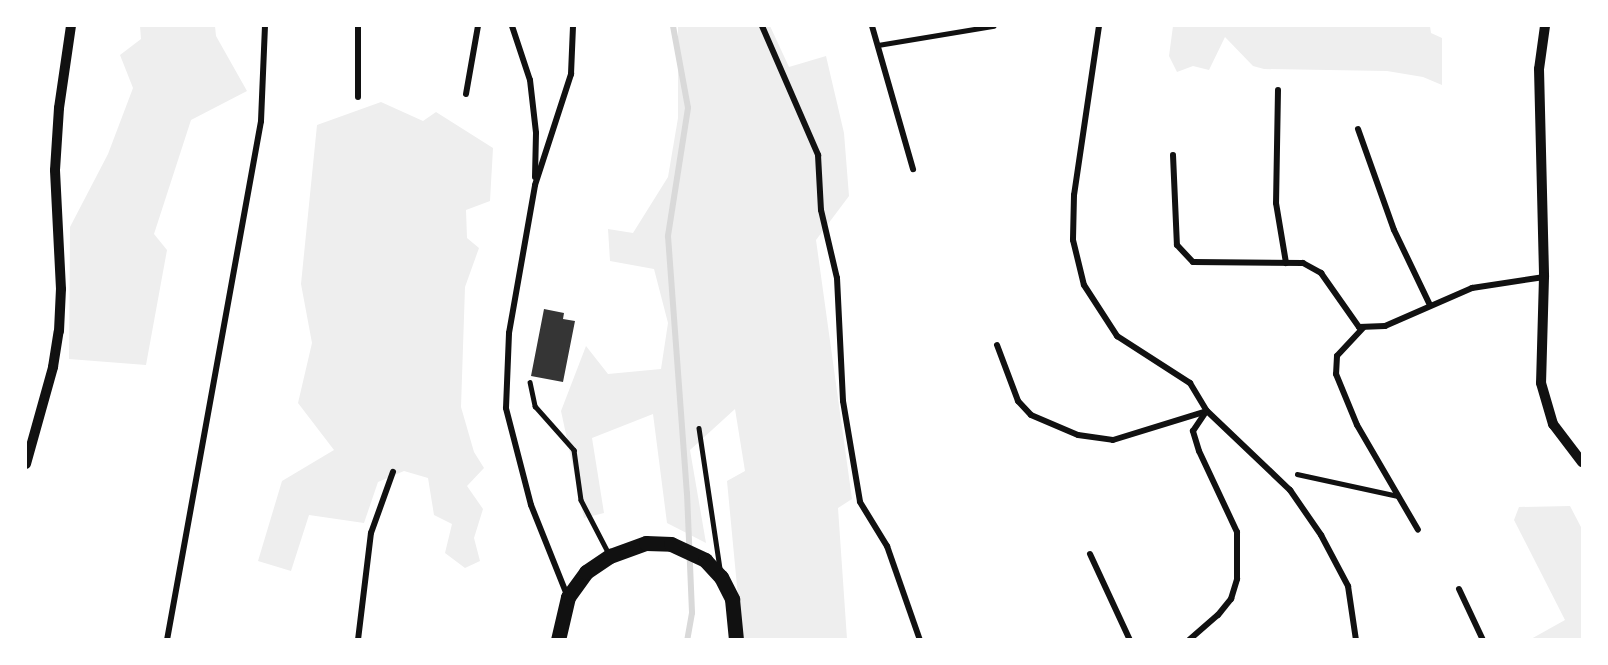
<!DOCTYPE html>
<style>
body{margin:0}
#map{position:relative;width:1608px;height:665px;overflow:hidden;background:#fff;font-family:"Source Sans 3",sans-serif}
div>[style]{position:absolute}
.green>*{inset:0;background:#eee}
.stream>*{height:6px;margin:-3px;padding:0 3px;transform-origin:3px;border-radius:3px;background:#d9d9d9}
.building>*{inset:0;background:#353535}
.service>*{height:4.5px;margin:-2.25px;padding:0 2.25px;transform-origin:2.25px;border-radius:2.25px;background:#111}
.minor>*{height:6px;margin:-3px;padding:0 3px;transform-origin:3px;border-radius:3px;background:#111}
.tertiary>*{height:10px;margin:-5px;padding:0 5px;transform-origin:5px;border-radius:5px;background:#111}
.primary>*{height:15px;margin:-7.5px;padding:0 7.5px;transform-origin:7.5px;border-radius:7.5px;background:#111}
span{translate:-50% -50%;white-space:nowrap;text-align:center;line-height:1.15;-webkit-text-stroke:5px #fff;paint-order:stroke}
.frame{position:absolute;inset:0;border:27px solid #fff;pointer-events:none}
</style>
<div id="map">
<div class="green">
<div style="clip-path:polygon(140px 26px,215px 26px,216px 36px,247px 91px,191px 120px,154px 234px,167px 250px,146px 365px,69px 359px,70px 227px,108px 154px,133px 88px,120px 55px,141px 39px)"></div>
<div style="clip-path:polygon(678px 26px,770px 26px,789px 67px,826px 56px,844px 133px,849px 196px,816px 240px,852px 499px,838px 508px,847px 639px,742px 639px,727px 481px,745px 471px,735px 409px,690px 450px,706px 543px,667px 523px,653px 414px,592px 438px,604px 513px,584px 518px,561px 411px,586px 346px,608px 374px,661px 369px,668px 323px,654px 269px,610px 261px,608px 229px,633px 233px,668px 177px,678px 118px)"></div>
<div style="clip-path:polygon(1173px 26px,1430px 26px,1431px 33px,1442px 38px,1442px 85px,1423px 77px,1387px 71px,1264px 69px,1253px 66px,1225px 37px,1209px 70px,1193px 66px,1177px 72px,1169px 56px)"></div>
<div style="clip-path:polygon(381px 102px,423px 121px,436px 112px,493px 148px,490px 201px,466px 210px,467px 238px,479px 248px,465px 287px,461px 407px,474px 452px,484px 468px,467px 486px,483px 509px,474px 538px,480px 561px,465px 568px,445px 553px,452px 524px,434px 515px,428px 478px,404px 471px,378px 482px,364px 523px,309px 515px,291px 571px,258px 561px,282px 481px,334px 450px,298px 403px,312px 343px,301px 284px,317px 125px)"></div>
<div style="clip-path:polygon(1570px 506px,1582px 529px,1582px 639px,1531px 639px,1565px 620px,1514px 520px,1519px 507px)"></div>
</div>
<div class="stream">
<div style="left:673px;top:26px;width:83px;rotate:79.6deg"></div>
<div style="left:688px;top:108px;width:130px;rotate:98.9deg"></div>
<div style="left:668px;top:236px;width:258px;rotate:85.8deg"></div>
<div style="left:687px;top:493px;width:120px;rotate:87.6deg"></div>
<div style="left:692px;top:613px;width:27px;rotate:100deg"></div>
</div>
<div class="building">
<div style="clip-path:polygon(544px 309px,564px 313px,563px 319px,575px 321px,563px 382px,531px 376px)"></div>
</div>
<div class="service">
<div style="left:878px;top:45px;width:117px;rotate:-9.4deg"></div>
<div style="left:530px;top:382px;width:25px;rotate:78deg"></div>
<div style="left:535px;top:406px;width:59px;rotate:48.4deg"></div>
<div style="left:574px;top:450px;width:50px;rotate:82deg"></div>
<div style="left:581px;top:500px;width:61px;rotate:62.6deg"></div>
<div style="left:699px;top:428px;width:143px;rotate:81.5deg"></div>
<div style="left:1297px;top:474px;width:103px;rotate:12.3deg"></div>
</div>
<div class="minor">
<div style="left:358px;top:26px;width:71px;rotate:90deg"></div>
<div style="left:512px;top:26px;width:57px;rotate:71.6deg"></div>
<div style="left:530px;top:80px;width:53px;rotate:83.5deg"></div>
<div style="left:536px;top:133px;width:44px;rotate:91.3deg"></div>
<div style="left:762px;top:26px;width:141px;rotate:66.5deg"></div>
<div style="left:818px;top:155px;width:55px;rotate:86.9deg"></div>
<div style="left:821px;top:210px;width:70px;rotate:76.8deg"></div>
<div style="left:837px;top:278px;width:123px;rotate:87.2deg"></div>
<div style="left:843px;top:401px;width:102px;rotate:80.4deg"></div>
<div style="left:860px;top:502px;width:52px;rotate:58.5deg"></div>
<div style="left:887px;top:546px;width:100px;rotate:70.7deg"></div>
<div style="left:872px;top:26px;width:149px;rotate:74deg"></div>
<div style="left:1099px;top:26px;width:171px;rotate:98.4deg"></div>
<div style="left:1074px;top:195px;width:45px;rotate:91.3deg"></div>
<div style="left:1073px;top:240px;width:46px;rotate:76.3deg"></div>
<div style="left:1084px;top:285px;width:61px;rotate:57.1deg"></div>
<div style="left:1117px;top:336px;width:87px;rotate:32.8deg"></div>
<div style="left:1190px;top:383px;width:33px;rotate:59deg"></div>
<div style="left:1207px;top:411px;width:115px;rotate:43.6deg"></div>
<div style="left:1290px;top:490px;width:55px;rotate:55.4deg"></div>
<div style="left:1321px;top:535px;width:58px;rotate:62.1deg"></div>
<div style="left:1348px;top:586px;width:55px;rotate:81.6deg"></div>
<div style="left:1278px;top:90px;width:113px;rotate:91deg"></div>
<div style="left:1276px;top:203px;width:61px;rotate:80.5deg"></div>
<div style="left:466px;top:94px;width:69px;rotate:-80deg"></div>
<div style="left:1358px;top:129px;width:107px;rotate:70.4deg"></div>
<div style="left:1394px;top:230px;width:83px;rotate:64.4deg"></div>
<div style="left:1173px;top:155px;width:90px;rotate:87.5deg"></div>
<div style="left:1177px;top:245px;width:23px;rotate:47deg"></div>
<div style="left:1193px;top:262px;width:110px;rotate:0.5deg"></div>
<div style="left:1303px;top:263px;width:21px;rotate:29deg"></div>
<div style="left:1321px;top:273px;width:66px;rotate:54.9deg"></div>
<div style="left:1359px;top:327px;width:26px;rotate:-2deg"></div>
<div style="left:1385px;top:326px;width:95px;rotate:-23.6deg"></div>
<div style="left:1472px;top:288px;width:73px;rotate:-8.7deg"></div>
<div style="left:1363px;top:328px;width:38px;rotate:133deg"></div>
<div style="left:1337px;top:356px;width:18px;rotate:93deg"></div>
<div style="left:1336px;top:374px;width:55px;rotate:67.6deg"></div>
<div style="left:1357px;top:425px;width:121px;rotate:59.8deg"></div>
<div style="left:997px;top:345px;width:60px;rotate:69.4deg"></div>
<div style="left:1018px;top:401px;width:19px;rotate:47deg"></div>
<div style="left:1031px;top:415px;width:51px;rotate:23.1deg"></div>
<div style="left:1078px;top:435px;width:35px;rotate:8deg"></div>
<div style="left:1113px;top:440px;width:98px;rotate:-17.1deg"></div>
<div style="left:1090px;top:554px;width:95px;rotate:65.1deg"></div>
<div style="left:1459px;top:589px;width:56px;rotate:64.8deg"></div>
<div style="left:567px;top:595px;width:97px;rotate:-111.8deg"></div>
<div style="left:531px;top:505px;width:100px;rotate:-104.5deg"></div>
<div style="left:506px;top:408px;width:75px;rotate:-87.7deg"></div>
<div style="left:509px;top:333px;width:150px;rotate:-80deg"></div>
<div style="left:535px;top:185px;width:117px;rotate:-72deg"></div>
<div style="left:571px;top:74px;width:48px;rotate:-87.6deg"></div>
<div style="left:167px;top:640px;width:527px;rotate:-79.73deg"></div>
<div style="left:261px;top:121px;width:95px;rotate:-87.6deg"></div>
<div style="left:358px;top:640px;width:108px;rotate:-83.1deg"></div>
<div style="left:371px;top:533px;width:65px;rotate:-70.2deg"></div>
<div style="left:1189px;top:640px;width:38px;rotate:-41deg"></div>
<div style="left:1218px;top:615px;width:21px;rotate:-51deg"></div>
<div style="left:1231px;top:599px;width:21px;rotate:-73deg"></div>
<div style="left:1237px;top:579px;width:47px;rotate:-90deg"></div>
<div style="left:1237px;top:532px;width:89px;rotate:-115.1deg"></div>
<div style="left:1199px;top:451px;width:21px;rotate:-107deg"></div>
<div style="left:1193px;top:431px;width:23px;rotate:-56deg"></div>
</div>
<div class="tertiary">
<div style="left:1545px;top:26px;width:43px;rotate:97.9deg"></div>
<div style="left:1539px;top:69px;width:208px;rotate:88.6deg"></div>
<div style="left:1544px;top:277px;width:106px;rotate:91.6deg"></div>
<div style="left:1541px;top:383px;width:43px;rotate:73.7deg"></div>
<div style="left:1553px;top:424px;width:48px;rotate:52.7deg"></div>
<div style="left:26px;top:464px;width:101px;rotate:-74.4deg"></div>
<div style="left:53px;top:367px;width:36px;rotate:-81deg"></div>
<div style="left:59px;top:331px;width:42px;rotate:-87.3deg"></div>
<div style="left:61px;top:289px;width:119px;rotate:-92.9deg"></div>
<div style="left:55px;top:170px;width:62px;rotate:-86.3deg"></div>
<div style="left:59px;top:108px;width:83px;rotate:-81.7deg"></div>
</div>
<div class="primary">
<div style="left:558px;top:640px;width:44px;rotate:-76.9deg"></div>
<div style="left:568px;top:597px;width:31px;rotate:-54deg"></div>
<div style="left:586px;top:572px;width:29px;rotate:-34deg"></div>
<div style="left:610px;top:556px;width:38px;rotate:-20deg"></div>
<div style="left:646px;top:543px;width:25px;rotate:2deg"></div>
<div style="left:671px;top:544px;width:38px;rotate:25deg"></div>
<div style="left:705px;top:560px;width:23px;rotate:47deg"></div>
<div style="left:721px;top:577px;width:25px;rotate:63deg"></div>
<div style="left:732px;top:599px;width:41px;rotate:84.4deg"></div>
</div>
<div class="frame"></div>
</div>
